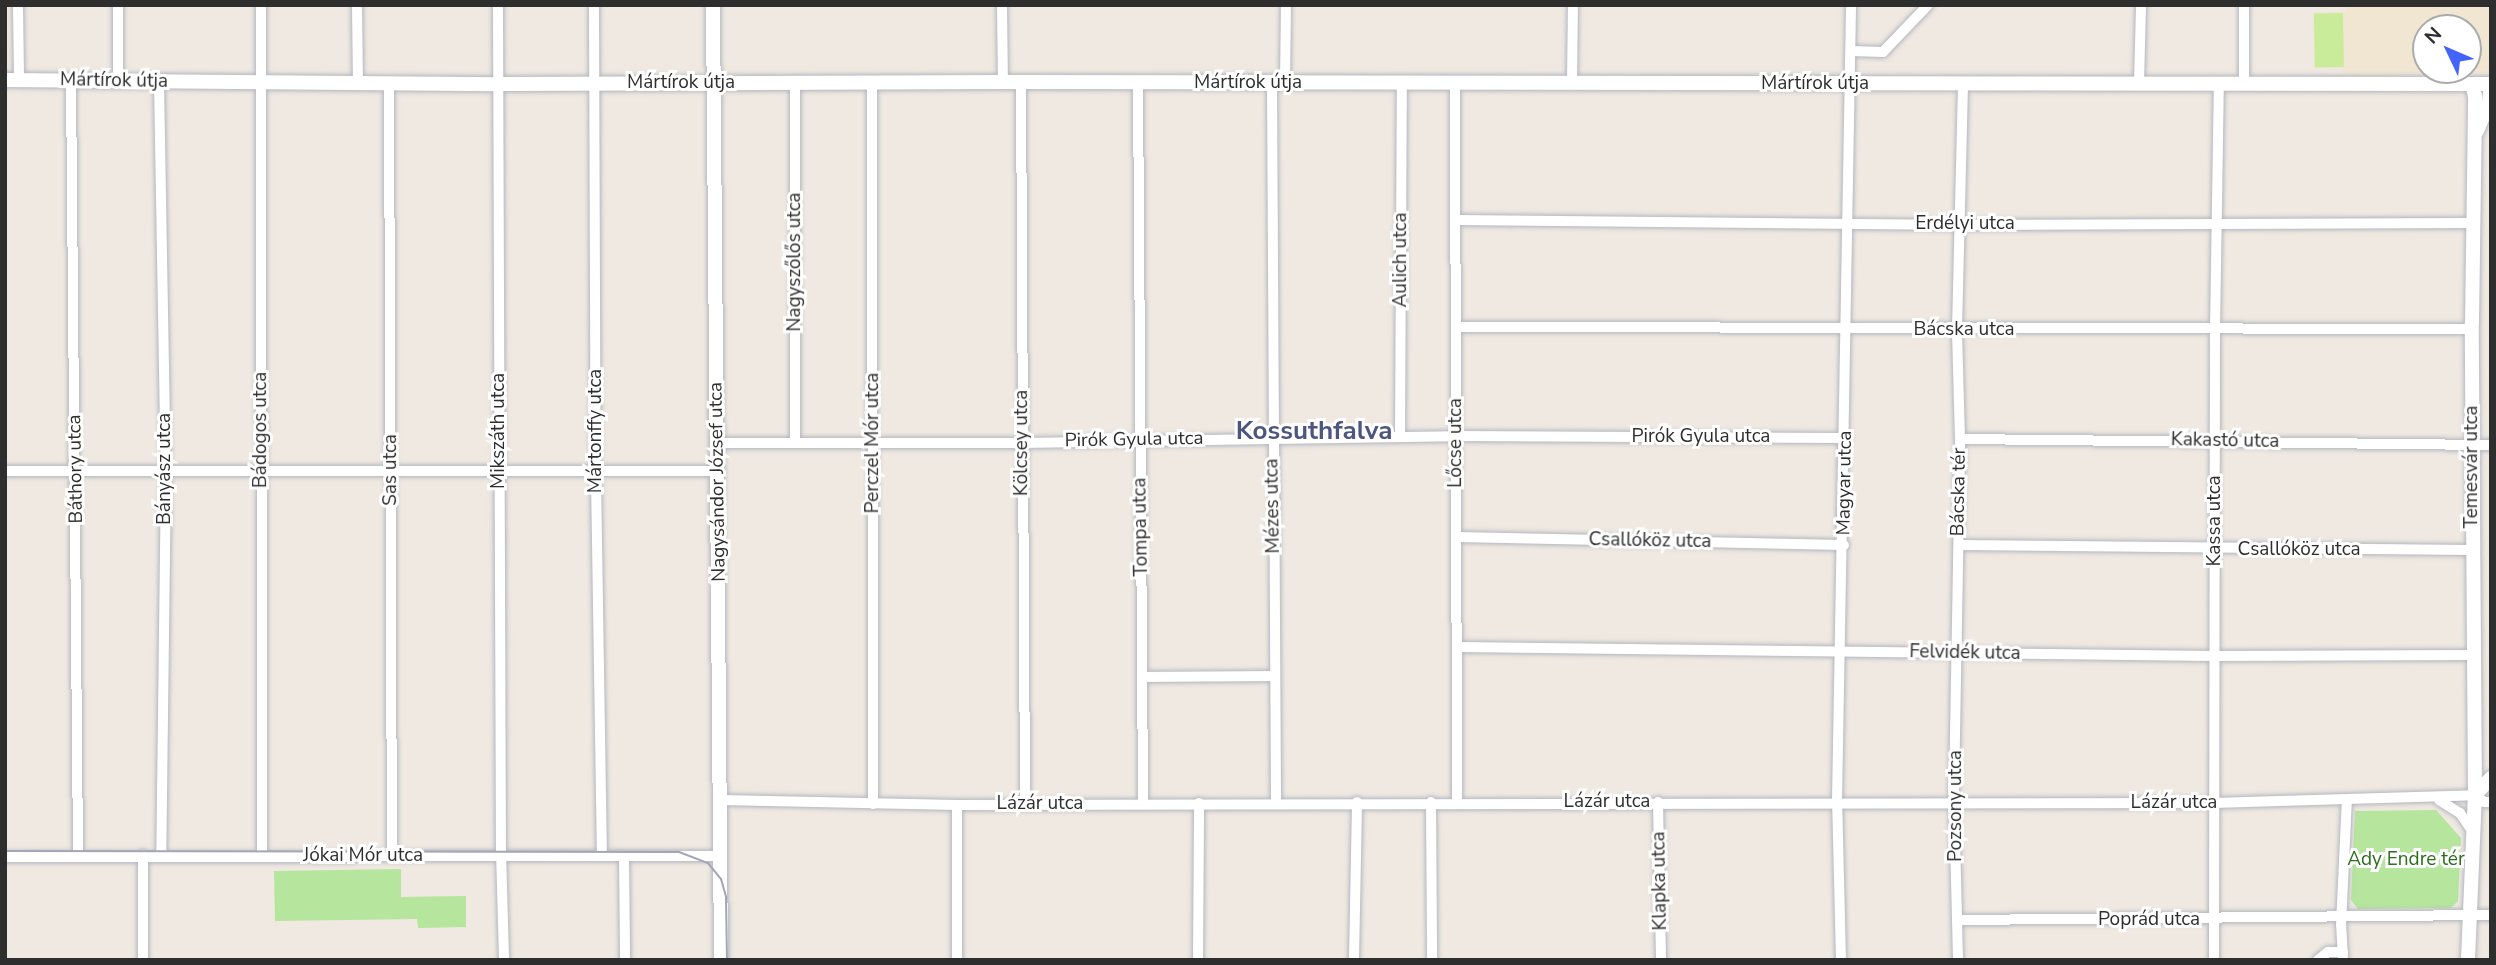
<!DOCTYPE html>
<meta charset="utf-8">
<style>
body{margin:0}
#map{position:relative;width:2496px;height:965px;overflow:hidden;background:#efe9e1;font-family:"Nunito Sans",sans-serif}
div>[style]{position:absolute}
.education>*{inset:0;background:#f0e6d1}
.green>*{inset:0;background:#b6e59e}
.pitch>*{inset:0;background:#c9ec9a;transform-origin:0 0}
.roads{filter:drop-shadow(0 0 2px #b4b7c1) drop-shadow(0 0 2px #b4b7c1)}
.minor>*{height:10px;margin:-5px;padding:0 5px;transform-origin:5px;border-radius:5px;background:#fff}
.tertiary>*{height:14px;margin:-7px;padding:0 7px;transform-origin:7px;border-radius:7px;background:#fff}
.tram>*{height:2px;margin:-1px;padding:0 1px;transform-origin:1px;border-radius:1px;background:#a3a6b8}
span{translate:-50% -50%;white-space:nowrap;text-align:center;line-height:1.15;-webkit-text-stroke:6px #fff;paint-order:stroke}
.street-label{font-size:19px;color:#2e2e2e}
.park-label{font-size:19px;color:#2c6e1b}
.district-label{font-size:26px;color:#4d5680;font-weight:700}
.frame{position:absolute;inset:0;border:7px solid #2e2e2e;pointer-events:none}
.north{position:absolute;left:2412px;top:14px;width:70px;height:70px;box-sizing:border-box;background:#fff;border:2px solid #ababab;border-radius:50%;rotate:314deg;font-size:19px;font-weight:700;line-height:28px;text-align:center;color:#2e2e2e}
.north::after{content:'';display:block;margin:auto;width:24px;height:32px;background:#4264fb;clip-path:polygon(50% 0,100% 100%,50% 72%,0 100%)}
</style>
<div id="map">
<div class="education">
<div style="clip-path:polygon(evenodd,2346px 5px,2491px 5px,2491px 73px,2344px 75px,2343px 68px,2314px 68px,2313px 12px,2346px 12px,2346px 5px,2426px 28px,2468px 28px,2468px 70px,2426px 70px,2426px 28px)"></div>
</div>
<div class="green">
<div style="clip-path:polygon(2436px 810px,2461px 838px,2458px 901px,2451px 908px,2358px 909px,2351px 900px,2355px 811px)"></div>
<div style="clip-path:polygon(401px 869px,401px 897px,466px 896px,466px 927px,418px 928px,417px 919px,275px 921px,274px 871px)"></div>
</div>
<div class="pitch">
<div style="left:2343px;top:13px;width:54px;height:29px;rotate:89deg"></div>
</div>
<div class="roads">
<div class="minor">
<div style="left:18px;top:5px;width:75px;rotate:89.2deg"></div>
<div style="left:118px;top:5px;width:76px;rotate:90deg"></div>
<div style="left:261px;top:5px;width:851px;rotate:89.93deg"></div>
<div style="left:357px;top:5px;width:79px;rotate:89.3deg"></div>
<div style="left:498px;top:5px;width:846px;rotate:89.8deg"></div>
<div style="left:501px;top:851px;width:109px;rotate:88.4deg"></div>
<div style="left:594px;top:5px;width:473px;rotate:89.8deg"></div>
<div style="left:596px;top:478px;width:378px;rotate:89.1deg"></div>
<div style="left:1002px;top:5px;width:77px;rotate:89.3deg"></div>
<div style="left:2244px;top:5px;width:78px;rotate:90deg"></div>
<div style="left:1851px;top:51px;width:32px;rotate:2deg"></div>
<div style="left:1883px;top:52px;width:65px;rotate:-46.2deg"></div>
<div style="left:71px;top:81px;width:775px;rotate:89.48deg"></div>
<div style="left:159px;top:82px;width:388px;rotate:89deg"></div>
<div style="left:166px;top:470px;width:386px;rotate:90.7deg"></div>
<div style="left:795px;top:82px;width:359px;rotate:90deg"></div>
<div style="left:872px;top:82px;width:722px;rotate:89.92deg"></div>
<div style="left:1021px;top:82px;width:722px;rotate:89.68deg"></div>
<div style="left:1572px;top:82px;width:77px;rotate:-89.3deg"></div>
<div style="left:1138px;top:83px;width:721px;rotate:89.6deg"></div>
<div style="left:1272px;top:83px;width:720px;rotate:89.68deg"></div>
<div style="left:1285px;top:83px;width:78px;rotate:-89.3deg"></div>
<div style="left:1455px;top:83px;width:719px;rotate:89.84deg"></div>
<div style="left:2139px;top:83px;width:78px;rotate:-88.5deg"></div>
<div style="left:389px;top:84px;width:772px;rotate:89.78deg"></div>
<div style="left:1457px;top:220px;width:504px;rotate:0.57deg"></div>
<div style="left:1961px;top:225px;width:511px;rotate:-0.22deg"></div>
<div style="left:1457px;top:327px;width:1015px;rotate:0.11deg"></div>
<div style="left:1400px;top:437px;width:354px;rotate:-89.7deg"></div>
<div style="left:1960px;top:439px;width:531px;rotate:0.65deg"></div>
<div style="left:717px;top:443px;width:305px"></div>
<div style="left:1022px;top:443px;width:432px;rotate:-0.9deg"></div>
<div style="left:1454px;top:436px;width:392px;rotate:0.3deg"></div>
<div style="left:5px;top:471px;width:713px"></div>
<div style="left:1457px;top:537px;width:387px;rotate:1.2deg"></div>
<div style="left:1959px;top:545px;width:513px;rotate:0.56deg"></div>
<div style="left:1457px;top:647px;width:757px;rotate:0.68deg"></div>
<div style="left:2214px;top:656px;width:259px;rotate:-0.2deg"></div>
<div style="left:1142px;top:677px;width:133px;rotate:-0.4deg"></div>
<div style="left:721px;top:800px;width:236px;rotate:1.2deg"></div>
<div style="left:957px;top:805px;width:1256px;rotate:-0.09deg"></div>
<div style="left:2213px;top:803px;width:262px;rotate:-1.7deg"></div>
<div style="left:2475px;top:795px;width:11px;rotate:38deg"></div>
<div style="left:2484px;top:802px;width:7px"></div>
<div style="left:2439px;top:800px;width:25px;rotate:32deg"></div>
<div style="left:2460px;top:813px;width:25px;rotate:56deg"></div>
<div style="left:1431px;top:802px;width:158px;rotate:89.6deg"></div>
<div style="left:1658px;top:802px;width:158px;rotate:88.9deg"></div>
<div style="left:624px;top:856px;width:104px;rotate:89.4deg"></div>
<div style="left:5px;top:857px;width:716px;rotate:-0.08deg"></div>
<div style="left:1957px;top:920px;width:534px;rotate:-0.54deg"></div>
<div style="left:143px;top:960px;width:105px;rotate:-90deg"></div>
<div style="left:957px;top:960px;width:155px;rotate:-90deg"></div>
<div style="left:1198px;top:960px;width:157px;rotate:-89.6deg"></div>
<div style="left:1354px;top:960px;width:158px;rotate:-88.9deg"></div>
<div style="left:1841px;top:960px;width:159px;rotate:-91.4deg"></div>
<div style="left:1837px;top:801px;width:796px;rotate:-88.99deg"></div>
<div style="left:1958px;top:960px;width:167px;rotate:-91.4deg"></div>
<div style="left:1954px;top:793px;width:354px;rotate:-89deg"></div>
<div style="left:1960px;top:439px;width:109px;rotate:-91.6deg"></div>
<div style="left:1957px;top:330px;width:247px;rotate:-88.6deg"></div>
<div style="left:2214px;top:960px;width:630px;rotate:-89.91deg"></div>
<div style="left:2215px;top:330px;width:247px;rotate:-89.1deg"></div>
<div style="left:2318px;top:960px;width:13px;rotate:-39deg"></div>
<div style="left:2328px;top:952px;width:15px"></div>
<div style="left:2343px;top:960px;width:35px;rotate:-93deg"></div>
<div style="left:2341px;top:925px;width:125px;rotate:-87.3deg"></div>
</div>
<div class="tertiary">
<div style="left:713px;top:5px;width:955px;rotate:89.52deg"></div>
<div style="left:5px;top:80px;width:494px;rotate:0.5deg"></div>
<div style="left:499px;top:84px;width:504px;rotate:-0.23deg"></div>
<div style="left:1003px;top:82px;width:1488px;rotate:0.08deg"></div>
<div style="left:2477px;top:131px;width:30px;rotate:-67deg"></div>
<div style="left:2489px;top:103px;width:19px;rotate:-84deg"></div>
<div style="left:2475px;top:795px;width:23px;rotate:-47deg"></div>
<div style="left:2468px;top:960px;width:165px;rotate:-87.6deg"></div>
<div style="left:2475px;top:795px;width:472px;rotate:-90.4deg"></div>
<div style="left:2472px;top:323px;width:227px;rotate:-89.2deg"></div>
<div style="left:2475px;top:96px;width:12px;rotate:-104deg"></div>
</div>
</div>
<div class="tram">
<div style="left:5px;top:851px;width:674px;rotate:0.09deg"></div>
<div style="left:679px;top:852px;width:31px;rotate:21deg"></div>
<div style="left:708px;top:863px;width:21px;rotate:51deg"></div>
<div style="left:721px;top:879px;width:19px;rotate:74deg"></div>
<div style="left:726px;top:897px;width:63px;rotate:89.1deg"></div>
</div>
<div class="street-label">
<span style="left:114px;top:81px;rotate:1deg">Mártírok útja</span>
<span style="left:681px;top:83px">Mártírok útja</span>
<span style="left:1248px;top:83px">Mártírok útja</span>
<span style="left:1815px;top:84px">Mártírok útja</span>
<span style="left:1965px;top:224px">Erdélyi utca</span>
<span style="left:1401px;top:260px;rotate:-90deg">Aulich utca</span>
<span style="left:795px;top:262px;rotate:-90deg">Nagyszőlős utca</span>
<span style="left:1964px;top:330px">Bácska utca</span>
<span style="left:261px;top:430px;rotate:-90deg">Bádogos utca</span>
<span style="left:499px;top:431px;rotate:-90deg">Mikszáth utca</span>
<span style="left:596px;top:431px;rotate:-90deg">Mártonffy utca</span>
<span style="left:1701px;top:437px">Pirók Gyula utca</span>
<span style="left:1134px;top:440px;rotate:-1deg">Pirók Gyula utca</span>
<span style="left:2225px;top:441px;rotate:1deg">Kakastó utca</span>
<span style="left:873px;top:443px;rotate:-90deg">Perczel Mór utca</span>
<span style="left:1022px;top:443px;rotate:-90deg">Kölcsey utca</span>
<span style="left:1456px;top:443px;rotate:-90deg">Lőcse utca</span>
<span style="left:2472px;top:467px;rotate:-90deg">Temesvár utca</span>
<span style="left:76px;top:469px;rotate:-91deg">Báthory utca</span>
<span style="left:165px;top:469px;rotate:-90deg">Bányász utca</span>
<span style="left:391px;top:470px;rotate:-90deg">Sas utca</span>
<span style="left:718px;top:482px;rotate:-91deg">Nagysándor József utca</span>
<span style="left:1845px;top:483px;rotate:-89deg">Magyar utca</span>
<span style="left:1959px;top:492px;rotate:-89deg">Bácska tér</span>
<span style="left:1273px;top:506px;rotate:-91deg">Mézes utca</span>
<span style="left:2215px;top:521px;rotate:-90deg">Kassa utca</span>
<span style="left:1141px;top:527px;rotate:-91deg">Tompa utca</span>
<span style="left:1650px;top:541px;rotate:1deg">Csallóköz utca</span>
<span style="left:2299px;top:550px">Csallóköz utca</span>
<span style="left:1965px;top:653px;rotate:1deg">Felvidék utca</span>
<span style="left:1607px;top:802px">Lázár utca</span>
<span style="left:2174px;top:803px">Lázár utca</span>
<span style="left:1040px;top:804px">Lázár utca</span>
<span style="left:1956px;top:806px;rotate:-90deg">Pozsony utca</span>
<span style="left:363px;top:856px">Jókai Mór utca</span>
<span style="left:1660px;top:881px;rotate:-91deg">Klapka utca</span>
<span style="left:2149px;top:920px">Poprád utca</span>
</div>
<div class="park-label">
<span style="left:2406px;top:860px">Ady Endre tér</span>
</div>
<div class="district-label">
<span style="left:1314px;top:431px">Kossuthfalva</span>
</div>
<div class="frame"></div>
<div class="north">N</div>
</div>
